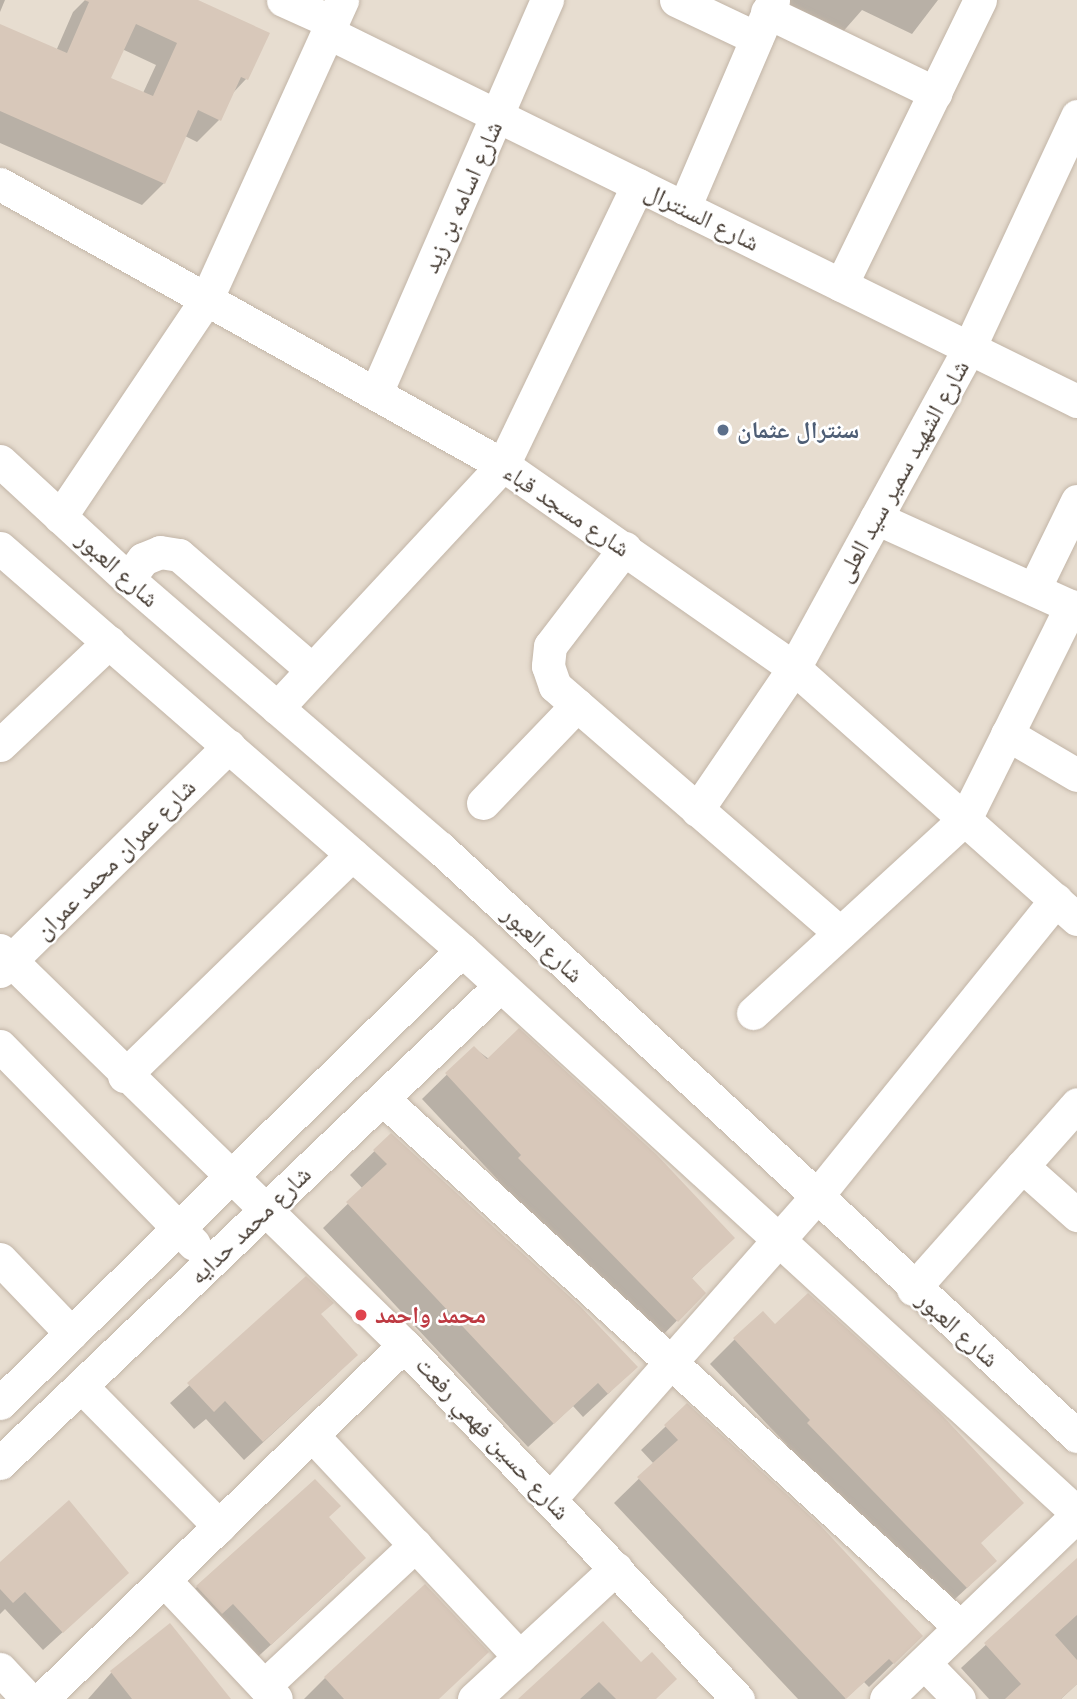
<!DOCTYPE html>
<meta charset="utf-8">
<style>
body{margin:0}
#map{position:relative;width:1077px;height:1699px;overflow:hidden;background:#f3ece2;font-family:Mulish,"Noto Naskh Arabic",sans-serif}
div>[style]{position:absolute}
.residential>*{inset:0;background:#e7ddd0;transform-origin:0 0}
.shadow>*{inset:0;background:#0003}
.building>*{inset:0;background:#d8c8ba}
.roads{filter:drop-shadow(0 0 2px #c2b5a7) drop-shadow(0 0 2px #c2b5a7)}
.minor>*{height:33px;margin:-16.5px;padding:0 16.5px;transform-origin:16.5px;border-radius:16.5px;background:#fff}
.dots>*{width:19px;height:19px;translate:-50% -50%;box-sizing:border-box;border:4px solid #fff;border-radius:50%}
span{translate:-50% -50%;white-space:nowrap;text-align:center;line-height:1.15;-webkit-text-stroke:5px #fff;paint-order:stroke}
.street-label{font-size:24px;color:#453b32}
.service-label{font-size:24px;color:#4e5e75;font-weight:700}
.left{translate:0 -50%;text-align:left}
.health-label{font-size:24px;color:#be3a42;font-weight:700}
</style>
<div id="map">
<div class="residential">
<div style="left:0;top:0;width:1077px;height:1699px"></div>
</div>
<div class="shadow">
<div style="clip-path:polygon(0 0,5px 0,0 12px)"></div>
<div style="clip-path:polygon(evenodd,85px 0,194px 0,268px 34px,246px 79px,231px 95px,219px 120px,197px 142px,185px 136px,164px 183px,142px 205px,0 143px,0 26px,56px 51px,73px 12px,85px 0,122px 49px,156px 65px,143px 93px,109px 79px,122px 49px)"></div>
<div style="clip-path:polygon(788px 0,938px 0,912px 34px,862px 10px,840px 35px,784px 10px)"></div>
<div style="clip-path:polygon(474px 1048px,733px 1238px,691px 1279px,704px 1293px,653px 1345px,495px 1183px,498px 1180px,422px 1099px)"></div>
<div style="clip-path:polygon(391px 1135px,611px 1391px,583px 1417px,573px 1406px,528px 1447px,323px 1228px,363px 1189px,350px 1175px)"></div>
<div style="clip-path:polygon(306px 1279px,337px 1374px,244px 1460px,206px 1419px,194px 1429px,170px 1403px)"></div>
<div style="clip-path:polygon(735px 1339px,979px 1544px,970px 1585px,942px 1611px,784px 1448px,787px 1445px,710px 1364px)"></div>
<div style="clip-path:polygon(687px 1406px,921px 1636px,869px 1687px,864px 1682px,845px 1699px,798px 1699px,614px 1503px,654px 1464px,641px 1450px)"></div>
<div style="clip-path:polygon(327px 1518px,345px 1577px,251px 1663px,178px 1605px,197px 1587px)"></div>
<div style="clip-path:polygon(1077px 1560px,1077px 1684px,1061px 1699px,989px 1699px,961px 1668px)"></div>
<div style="clip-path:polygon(0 1565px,108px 1591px,43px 1650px,5px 1609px,0 1614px)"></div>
<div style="clip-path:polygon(603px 1624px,655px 1699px,520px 1699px)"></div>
<div style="clip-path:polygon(169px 1625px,229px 1699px,88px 1699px,111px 1673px)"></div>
<div style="clip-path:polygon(325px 1678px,438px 1699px,304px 1699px)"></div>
</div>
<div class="building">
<div style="clip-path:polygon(evenodd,84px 0,198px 0,270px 33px,248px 80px,241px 77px,221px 121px,198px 110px,165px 184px,0 111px,0 24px,67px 53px,89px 2px,84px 0,136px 24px,177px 43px,153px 96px,111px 78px,136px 24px)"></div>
<div style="clip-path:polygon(519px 1028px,657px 1155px,735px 1238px,692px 1278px,706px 1293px,678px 1322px,518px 1158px,521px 1155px,445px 1073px,474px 1046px,487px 1059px)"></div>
<div style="clip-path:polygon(391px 1133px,580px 1306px,638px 1367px,608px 1394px,598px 1383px,554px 1424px,346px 1202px,387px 1164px,373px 1150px)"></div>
<div style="clip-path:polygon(306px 1276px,334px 1303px,321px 1314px,358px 1355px,263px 1442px,225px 1401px,214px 1412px,187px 1383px)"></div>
<div style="clip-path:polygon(808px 1293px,939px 1412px,1024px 1503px,981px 1543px,997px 1561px,967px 1588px,807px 1423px,810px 1420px,733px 1338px,763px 1311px,775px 1324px)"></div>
<div style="clip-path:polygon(687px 1403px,820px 1525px,923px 1636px,894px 1664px,889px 1659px,846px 1699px,637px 1477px,678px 1440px,664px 1425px)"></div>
<div style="clip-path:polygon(315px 1479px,341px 1506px,329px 1517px,366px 1558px,271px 1645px,233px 1604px,222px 1614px,196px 1586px)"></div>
<div style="clip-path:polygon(69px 1500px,129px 1573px,63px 1633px,25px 1592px,13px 1603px,0 1589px,0 1562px)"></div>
<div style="clip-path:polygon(1077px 1558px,1077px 1615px,1055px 1635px,1077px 1660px,1077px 1684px,1061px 1699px,1005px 1699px,1021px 1684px,984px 1643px)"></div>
<div style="clip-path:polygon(425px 1584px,489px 1652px,439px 1699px,344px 1699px,324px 1677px)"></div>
<div style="clip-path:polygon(603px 1621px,641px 1662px,652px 1652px,677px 1679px,656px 1699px,616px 1699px,599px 1682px,580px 1699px,518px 1699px)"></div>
<div style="clip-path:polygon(170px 1623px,231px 1699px,132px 1699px,110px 1671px)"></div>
</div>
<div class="roads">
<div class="minor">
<div style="left:283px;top:0;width:54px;rotate:24.2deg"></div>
<div style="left:676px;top:0;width:89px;rotate:25.4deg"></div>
<div style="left:767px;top:12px;width:187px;rotate:25.7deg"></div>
<div style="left:327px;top:32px;width:836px;rotate:26.2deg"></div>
<div style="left:0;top:184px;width:576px;rotate:29.19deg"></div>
<div style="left:503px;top:465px;width:355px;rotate:34.9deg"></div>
<div style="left:794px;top:668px;width:378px;rotate:41.6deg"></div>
<div style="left:684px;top:208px;width:226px;rotate:-66.8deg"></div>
<div style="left:841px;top:285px;width:317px;rotate:-64deg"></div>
<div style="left:376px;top:393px;width:429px;rotate:-66.5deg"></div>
<div style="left:0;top:461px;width:174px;rotate:42.7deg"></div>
<div style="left:128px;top:579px;width:412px;rotate:40.8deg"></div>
<div style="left:440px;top:848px;width:867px;rotate:42.71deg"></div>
<div style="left:60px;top:517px;width:264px;rotate:-56.1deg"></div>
<div style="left:207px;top:298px;width:327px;rotate:-65.6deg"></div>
<div style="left:876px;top:518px;width:221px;rotate:24.4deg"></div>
<div style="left:0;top:548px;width:612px;rotate:41.03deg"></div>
<div style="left:462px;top:950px;width:834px;rotate:42.47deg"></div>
<div style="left:625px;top:548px;width:123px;rotate:127.4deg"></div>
<div style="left:550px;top:646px;width:20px;rotate:96deg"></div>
<div style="left:548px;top:666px;width:21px;rotate:71deg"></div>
<div style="left:555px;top:686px;width:377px;rotate:40.9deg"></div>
<div style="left:128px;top:579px;width:25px;rotate:-53deg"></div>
<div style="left:143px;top:559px;width:18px;rotate:-22deg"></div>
<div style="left:160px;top:552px;width:19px;rotate:9deg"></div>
<div style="left:179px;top:555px;width:176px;rotate:40.8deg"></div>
<div style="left:1034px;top:589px;width:98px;rotate:-64deg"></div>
<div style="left:277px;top:708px;width:332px;rotate:-47.1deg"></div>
<div style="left:503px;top:465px;width:311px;rotate:-64.3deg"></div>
<div style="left:1007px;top:734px;width:81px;rotate:30.4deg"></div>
<div style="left:0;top:745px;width:150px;rotate:-43.4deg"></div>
<div style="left:483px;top:803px;width:136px;rotate:-46.2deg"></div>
<div style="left:697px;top:810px;width:172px;rotate:-55.7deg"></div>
<div style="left:794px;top:668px;width:365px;rotate:-61.3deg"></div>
<div style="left:969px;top:348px;width:256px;rotate:-65deg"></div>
<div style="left:0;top:950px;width:565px;rotate:44.35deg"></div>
<div style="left:404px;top:1345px;width:487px;rotate:46.7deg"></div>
<div style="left:0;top:971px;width:321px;rotate:-44.5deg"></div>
<div style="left:753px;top:1013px;width:287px;rotate:-42.5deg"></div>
<div style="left:965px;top:819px;width:238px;rotate:-63.5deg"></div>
<div style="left:0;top:1046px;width:277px;rotate:45.6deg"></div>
<div style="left:124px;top:1076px;width:318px;rotate:-44.2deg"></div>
<div style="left:383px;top:1099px;width:782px;rotate:42.46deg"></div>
<div style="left:1022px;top:1166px;width:74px;rotate:41.7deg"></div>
<div style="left:0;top:1259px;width:103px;rotate:46.2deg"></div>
<div style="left:913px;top:1289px;width:247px;rotate:-48.4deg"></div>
<div style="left:81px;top:1386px;width:197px;rotate:45.4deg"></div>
<div style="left:0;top:1403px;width:647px;rotate:-44.44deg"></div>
<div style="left:312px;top:1435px;width:304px;rotate:46.9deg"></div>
<div style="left:0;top:1463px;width:691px;rotate:-43.65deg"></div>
<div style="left:550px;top:1499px;width:402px;rotate:-48.6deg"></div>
<div style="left:816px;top:1197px;width:382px;rotate:-51.1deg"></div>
<div style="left:164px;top:1580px;width:163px;rotate:46.7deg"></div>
<div style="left:924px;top:1663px;width:50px;rotate:45.8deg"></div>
<div style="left:0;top:1669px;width:41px;rotate:47deg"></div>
<div style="left:264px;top:1686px;width:207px;rotate:-43deg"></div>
<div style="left:42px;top:1699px;width:506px;rotate:-44.36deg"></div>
<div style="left:474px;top:1699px;width:193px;rotate:-42.7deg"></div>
<div style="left:886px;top:1699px;width:265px;rotate:-43.9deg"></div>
</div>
</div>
<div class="dots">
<div style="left:723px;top:430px;background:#5c6f8a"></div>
<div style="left:361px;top:1315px;background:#e0444e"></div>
</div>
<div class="street-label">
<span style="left:462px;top:197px;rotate:-66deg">شارع اسامه بن زيد</span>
<span style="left:702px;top:217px;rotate:26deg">شارع السنترال</span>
<span style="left:902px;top:471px;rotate:-61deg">شارع الشهيد سمير سيد العلى</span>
<span style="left:567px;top:510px;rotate:34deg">شارع مسجد قباء</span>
<span style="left:118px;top:569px;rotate:42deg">شارع العبور</span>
<span style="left:115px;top:859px;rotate:-45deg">شارع عمران محمد عمران</span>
<span style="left:543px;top:944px;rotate:43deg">شارع العبور</span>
<span style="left:250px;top:1225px;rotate:-44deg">شارع محمد حدايه</span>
<span style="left:958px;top:1329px;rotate:42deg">شارع العبور</span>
<span style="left:493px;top:1438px;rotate:47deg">شارع حسين فهمي رفعت</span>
</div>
<div class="service-label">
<span class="left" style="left:737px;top:430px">سنترال عثمان</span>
</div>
<div class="health-label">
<span class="left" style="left:375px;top:1315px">محمد واحمد</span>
</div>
</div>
